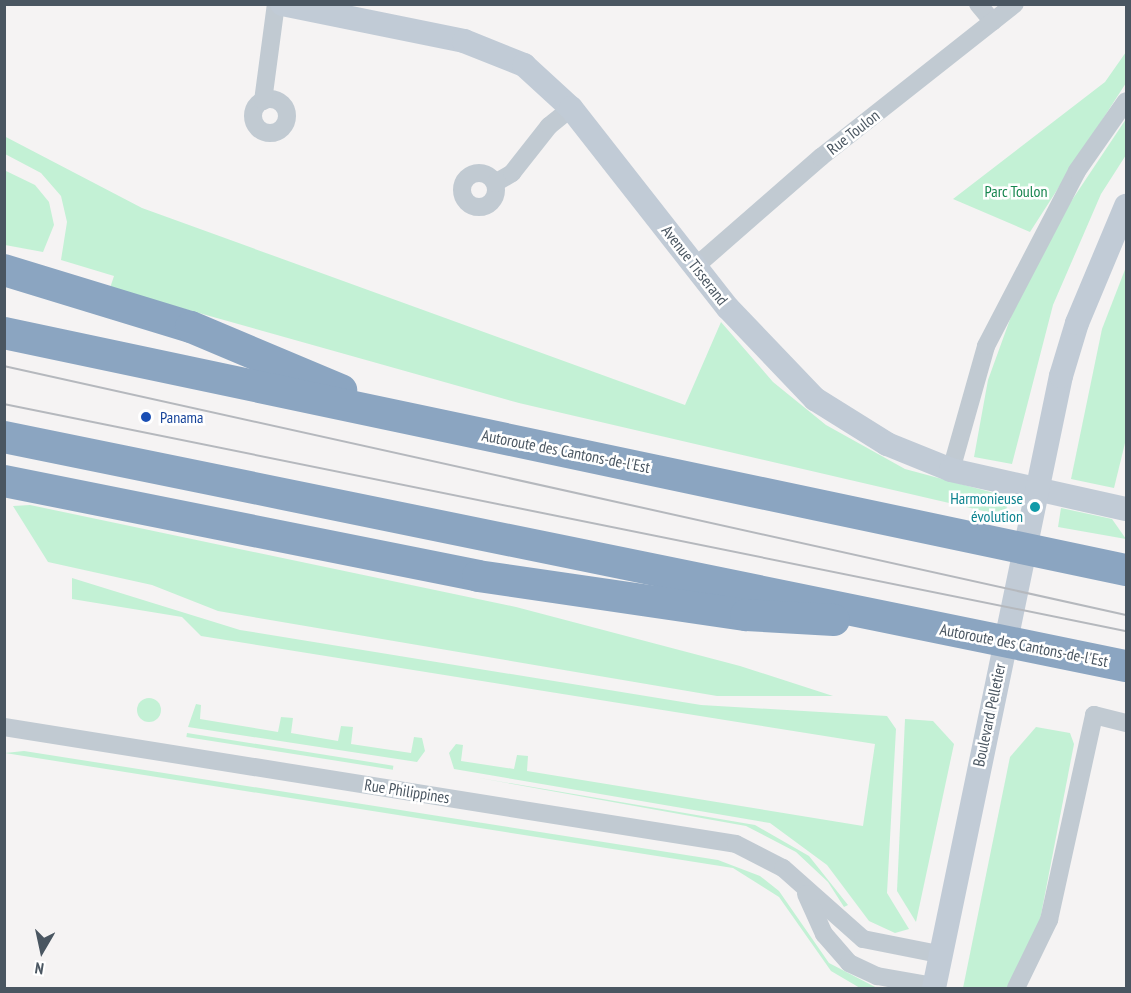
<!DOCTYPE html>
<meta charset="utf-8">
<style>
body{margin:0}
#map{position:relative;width:1131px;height:993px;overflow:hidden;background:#f5f3f3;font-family:"PT Sans Narrow",sans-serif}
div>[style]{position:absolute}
.green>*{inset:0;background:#c3f1d5;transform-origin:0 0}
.round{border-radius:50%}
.street>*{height:18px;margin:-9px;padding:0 9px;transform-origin:9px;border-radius:9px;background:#c1cad2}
.street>.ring{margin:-9px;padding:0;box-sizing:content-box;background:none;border:18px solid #c1cad2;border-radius:50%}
.secondary>*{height:24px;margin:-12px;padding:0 12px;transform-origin:12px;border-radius:12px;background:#c1cbd6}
.highway>*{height:32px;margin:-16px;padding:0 16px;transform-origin:16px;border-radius:16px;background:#8ba5c1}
.tram>*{height:1.5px;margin:-0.75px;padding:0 0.75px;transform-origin:0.75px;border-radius:0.75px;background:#b5b8bd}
.dots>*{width:16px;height:16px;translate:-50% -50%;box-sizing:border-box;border:3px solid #fff;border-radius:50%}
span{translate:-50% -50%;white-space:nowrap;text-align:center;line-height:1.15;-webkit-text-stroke:5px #fff;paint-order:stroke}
.street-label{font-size:16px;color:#4a5661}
.park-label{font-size:16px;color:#17864f}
.transit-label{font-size:16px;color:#164399}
.left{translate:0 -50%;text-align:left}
.culture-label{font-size:16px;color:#0d838f}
.right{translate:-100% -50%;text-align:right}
.frame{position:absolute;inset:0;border:6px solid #4a5661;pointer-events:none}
.north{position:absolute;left:12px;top:921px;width:60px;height:60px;-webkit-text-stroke:4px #fff;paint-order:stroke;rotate:189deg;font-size:16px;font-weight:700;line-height:24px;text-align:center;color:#4a5661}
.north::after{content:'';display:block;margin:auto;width:21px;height:27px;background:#4a5661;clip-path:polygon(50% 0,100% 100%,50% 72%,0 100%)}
</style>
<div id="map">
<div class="green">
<div style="clip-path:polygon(1126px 52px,1126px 83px,1030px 232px,953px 199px,1105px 82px)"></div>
<div style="clip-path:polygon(1126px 119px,1126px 155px,1101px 194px,1053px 305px,1012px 464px,974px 457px,988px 380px,1017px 300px,1058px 221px)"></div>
<div style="clip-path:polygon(4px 136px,142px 208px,685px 405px,721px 322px,773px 382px,826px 425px,905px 469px,1009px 497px,1005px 516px,519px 403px,110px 288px,114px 276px,61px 260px,67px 222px,61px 196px,41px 173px,5px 154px)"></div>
<div style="clip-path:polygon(4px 170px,35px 185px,49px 202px,54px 225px,43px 252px,5px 245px)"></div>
<div style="clip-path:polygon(1126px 267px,1126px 439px,1114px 488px,1071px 479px,1102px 329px)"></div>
<div style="clip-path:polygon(30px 505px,516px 607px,740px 666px,833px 696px,717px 696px,218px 611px,152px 585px,48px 562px,13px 506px)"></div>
<div style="clip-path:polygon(1061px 508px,1112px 519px,1126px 539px,1058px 527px)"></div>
<div style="clip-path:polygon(72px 578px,240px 630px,701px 705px,887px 716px,896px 729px,887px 893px,909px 929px,895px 933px,869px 921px,827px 865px,770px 823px,454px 769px,449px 753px,456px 744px,463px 745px,461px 761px,514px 769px,517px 755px,528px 756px,527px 771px,863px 826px,875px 744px,201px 636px,182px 617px,72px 599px)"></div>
<div class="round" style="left:137px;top:698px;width:24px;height:24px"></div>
<div style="clip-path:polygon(196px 704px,201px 705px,200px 719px,278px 732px,281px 717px,293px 718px,291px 733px,338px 741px,341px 726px,353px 727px,351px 744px,411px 753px,414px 737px,422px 738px,425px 751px,417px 762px,188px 727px)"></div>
<div style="clip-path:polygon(905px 719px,933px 721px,954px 744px,916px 922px,897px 891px)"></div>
<div style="clip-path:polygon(1036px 727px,1070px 733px,1074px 744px,1040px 920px,1009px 988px,963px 988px,1010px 757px)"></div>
<div style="left:187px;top:733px;width:209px;height:4px;rotate:9deg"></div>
<div style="clip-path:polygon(24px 751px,718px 860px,760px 876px,779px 891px,829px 963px,877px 988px,860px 988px,831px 971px,779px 897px,733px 868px,5px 753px)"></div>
<div style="clip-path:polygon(474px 777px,755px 825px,809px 856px,848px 905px,844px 907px,828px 882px,796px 852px,746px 826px)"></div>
</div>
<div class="street">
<div style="left:978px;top:4px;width:23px;rotate:50deg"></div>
<div class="ring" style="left:253px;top:99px;width:16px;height:16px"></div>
<div style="left:263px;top:101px;width:98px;rotate:-82.4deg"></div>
<div class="ring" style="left:462px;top:173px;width:16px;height:16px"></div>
<div style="left:495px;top:183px;width:20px;rotate:-30deg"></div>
<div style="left:512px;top:173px;width:60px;rotate:-51.8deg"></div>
<div style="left:549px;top:126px;width:28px;rotate:-39deg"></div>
<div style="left:696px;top:266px;width:166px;rotate:-41.1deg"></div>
<div style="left:821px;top:157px;width:247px;rotate:-38.3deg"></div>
<div style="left:951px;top:470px;width:129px;rotate:-74.2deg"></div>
<div style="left:986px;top:346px;width:197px;rotate:-62.5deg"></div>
<div style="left:1077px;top:171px;width:85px;rotate:-55deg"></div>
<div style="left:4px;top:727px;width:741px;rotate:9.08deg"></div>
<div style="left:736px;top:844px;width:53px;rotate:27.1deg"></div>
<div style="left:783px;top:868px;width:107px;rotate:41.6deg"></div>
<div style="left:863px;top:939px;width:77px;rotate:11.2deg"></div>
<div style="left:806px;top:894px;width:44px;rotate:65.8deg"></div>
<div style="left:824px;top:934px;width:38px;rotate:49deg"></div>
<div style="left:849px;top:963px;width:31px;rotate:25deg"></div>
<div style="left:877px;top:976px;width:58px;rotate:10deg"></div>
<div style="left:1016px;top:988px;width:76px;rotate:-64.1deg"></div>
<div style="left:1049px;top:920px;width:210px;rotate:-77.6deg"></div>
<div style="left:1094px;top:715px;width:33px;rotate:14deg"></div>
</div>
<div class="secondary">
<div style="left:282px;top:4px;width:186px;rotate:11.5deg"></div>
<div style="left:464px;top:41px;width:65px;rotate:21.8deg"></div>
<div style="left:524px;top:65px;width:64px;rotate:42.5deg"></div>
<div style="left:571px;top:108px;width:254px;rotate:51.9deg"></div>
<div style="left:728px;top:308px;width:126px;rotate:46.3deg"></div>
<div style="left:815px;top:399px;width:85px;rotate:32deg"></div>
<div style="left:887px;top:444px;width:69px;rotate:22.1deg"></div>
<div style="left:951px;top:470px;width:179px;rotate:12.6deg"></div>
<div style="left:934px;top:988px;width:625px;rotate:-78.28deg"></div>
<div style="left:1061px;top:376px;width:55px;rotate:-73.2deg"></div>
<div style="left:1077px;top:323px;width:127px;rotate:-67.3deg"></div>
</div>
<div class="highway">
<div style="left:4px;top:270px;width:195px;rotate:17deg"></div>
<div style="left:191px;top:327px;width:163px;rotate:22.8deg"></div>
<div style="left:4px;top:333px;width:1147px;rotate:11.93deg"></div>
<div style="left:4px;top:437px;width:1145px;rotate:11.54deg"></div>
<div style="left:4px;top:481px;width:483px;rotate:11.3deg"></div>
<div style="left:478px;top:576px;width:271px;rotate:8.3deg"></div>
<div style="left:746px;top:615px;width:88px;rotate:3.3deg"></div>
</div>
<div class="tram">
<div style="left:4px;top:366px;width:1149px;rotate:12.51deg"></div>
<div style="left:4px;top:404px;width:1145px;rotate:11.44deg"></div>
</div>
<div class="dots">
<div style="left:146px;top:417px;background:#1a4fb4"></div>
<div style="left:1035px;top:507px;background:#0f9aa8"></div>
</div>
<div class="street-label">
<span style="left:853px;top:132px;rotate:-38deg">Rue Toulon</span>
<span style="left:695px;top:265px;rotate:52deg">Avenue Tisserand</span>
<span style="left:566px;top:451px;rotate:11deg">Autoroute des Cantons-de-l'Est</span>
<span style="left:1024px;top:645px;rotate:11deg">Autoroute des Cantons-de-l'Est</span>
<span style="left:989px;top:715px;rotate:-78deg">Boulevard Pelletier</span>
<span style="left:407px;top:791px;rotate:9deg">Rue Philippines</span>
</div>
<div class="park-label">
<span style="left:1016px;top:191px">Parc Toulon</span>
</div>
<div class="transit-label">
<span class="left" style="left:160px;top:417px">Panama</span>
</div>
<div class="culture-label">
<span class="right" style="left:1023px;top:507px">Harmonieuse<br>évolution</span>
</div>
<div class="frame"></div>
<div class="north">N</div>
</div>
